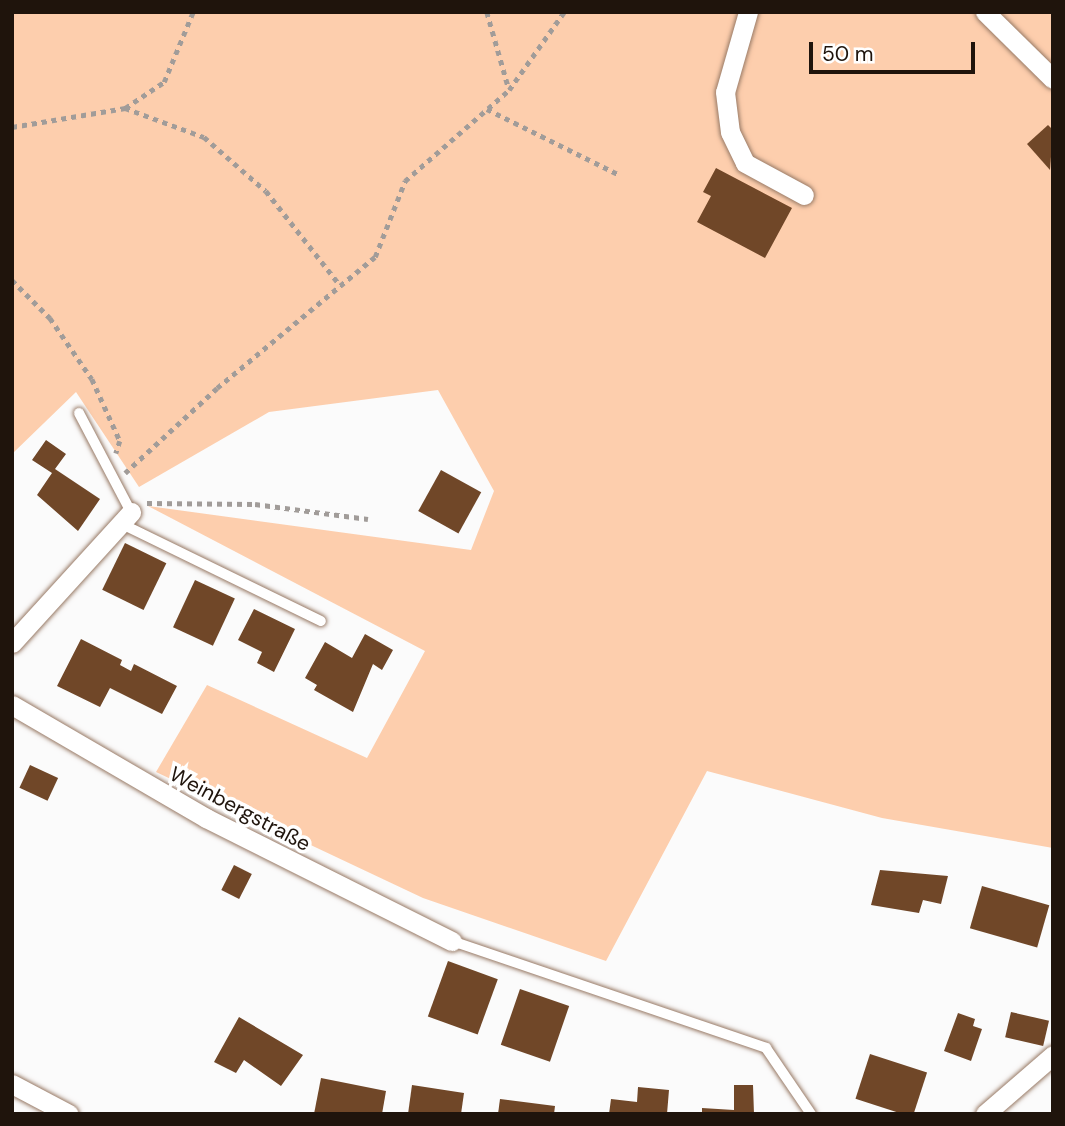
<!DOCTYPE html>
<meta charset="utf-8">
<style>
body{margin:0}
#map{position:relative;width:1065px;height:1126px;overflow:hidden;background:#fbfbfb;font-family:"DM Sans",sans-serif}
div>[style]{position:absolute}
.green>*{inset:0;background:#fdcead}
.building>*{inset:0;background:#704728;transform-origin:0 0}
.path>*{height:4.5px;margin-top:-2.25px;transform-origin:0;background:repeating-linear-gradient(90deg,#a19c99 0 5px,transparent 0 10px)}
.roads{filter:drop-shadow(0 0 2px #987a66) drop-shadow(0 0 2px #987a66)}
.service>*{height:10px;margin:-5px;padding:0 5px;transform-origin:5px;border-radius:5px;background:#fff}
.minor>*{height:19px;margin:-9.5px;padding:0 9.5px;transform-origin:9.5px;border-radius:9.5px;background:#fff}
span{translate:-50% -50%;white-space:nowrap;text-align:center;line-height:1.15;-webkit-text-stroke:7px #fff;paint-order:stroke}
.street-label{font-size:21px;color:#1f140c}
.frame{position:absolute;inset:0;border:14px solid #1f140c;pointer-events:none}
.scale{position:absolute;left:809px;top:42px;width:166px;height:32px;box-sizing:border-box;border:4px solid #1f140c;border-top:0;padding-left:9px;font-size:21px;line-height:24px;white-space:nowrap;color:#1f140c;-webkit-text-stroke:5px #fff;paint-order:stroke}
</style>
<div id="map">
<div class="green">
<div style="clip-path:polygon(12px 12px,1053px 12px,1053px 848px,882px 818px,707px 771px,606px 961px,423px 898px,156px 772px,207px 685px,367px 758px,425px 651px,148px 506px,471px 550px,494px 491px,438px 390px,269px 412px,139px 487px,76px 392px,12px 454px)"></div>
</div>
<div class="building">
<div style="clip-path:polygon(1048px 125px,1053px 130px,1050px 170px,1027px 144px)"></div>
<div style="clip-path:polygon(716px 168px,792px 208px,765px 258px,697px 222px,711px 196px,703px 192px)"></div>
<div style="clip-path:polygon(46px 440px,66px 454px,55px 469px,100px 499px,78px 531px,37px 495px,52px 473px,32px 460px)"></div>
<div style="left:441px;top:470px;width:46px;height:47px;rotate:29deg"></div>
<div style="left:125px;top:543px;width:46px;height:52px;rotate:26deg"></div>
<div style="left:195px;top:580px;width:44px;height:52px;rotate:25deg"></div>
<div style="clip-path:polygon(254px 609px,295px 629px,274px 672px,257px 663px,262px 652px,238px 640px)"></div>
<div style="clip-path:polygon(365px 634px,393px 650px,382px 670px,373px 664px,353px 712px,314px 690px,317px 685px,305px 678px,325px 642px,352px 658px)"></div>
<div style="clip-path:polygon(81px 639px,122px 660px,120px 665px,131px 671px,134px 664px,177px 686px,162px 714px,110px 688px,100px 707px,57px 686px)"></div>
<div style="left:30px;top:765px;width:31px;height:25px;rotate:25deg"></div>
<div style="left:234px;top:865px;width:20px;height:28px;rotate:27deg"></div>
<div style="clip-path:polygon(880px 870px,948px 876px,941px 904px,923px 900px,919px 913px,871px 905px)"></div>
<div style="left:982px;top:886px;width:70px;height:44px;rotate:16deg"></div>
<div style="left:448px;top:961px;width:53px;height:59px;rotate:20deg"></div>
<div style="left:520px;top:989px;width:52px;height:59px;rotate:19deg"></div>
<div style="left:1011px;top:1012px;width:39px;height:26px;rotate:13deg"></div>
<div style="clip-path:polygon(958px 1013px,975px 1019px,973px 1026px,982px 1029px,971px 1061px,944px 1051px)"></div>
<div style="clip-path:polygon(239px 1017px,303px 1055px,281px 1086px,244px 1060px,236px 1073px,214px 1062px)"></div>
<div style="left:870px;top:1054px;width:60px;height:47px;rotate:18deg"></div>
<div style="clip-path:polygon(321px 1078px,386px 1091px,382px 1114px,314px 1114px)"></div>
<div style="clip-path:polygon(412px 1085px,464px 1093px,461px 1114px,408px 1114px)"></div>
<div style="clip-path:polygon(734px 1085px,753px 1085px,754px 1114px,702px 1114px,702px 1108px,734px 1110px)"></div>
<div style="clip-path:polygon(638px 1087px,669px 1090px,667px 1114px,609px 1114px,611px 1099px,637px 1102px)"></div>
<div style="clip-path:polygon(500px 1099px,555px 1106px,554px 1114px,498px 1114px)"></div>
</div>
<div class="path">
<div style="left:487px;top:12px;width:80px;rotate:74.1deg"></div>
<div style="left:125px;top:108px;width:84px;rotate:20.2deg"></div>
<div style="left:204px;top:137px;width:82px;rotate:41.1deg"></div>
<div style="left:266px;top:191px;width:120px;rotate:51.8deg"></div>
<div style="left:487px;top:109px;width:146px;rotate:26.4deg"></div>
<div style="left:12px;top:127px;width:115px;rotate:-9.5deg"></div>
<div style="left:125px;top:108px;width:47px;rotate:-33.7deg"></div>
<div style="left:164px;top:82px;width:76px;rotate:-67.5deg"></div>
<div style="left:12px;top:280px;width:54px;rotate:45deg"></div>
<div style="left:50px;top:318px;width:74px;rotate:55.5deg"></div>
<div style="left:92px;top:379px;width:68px;rotate:65.7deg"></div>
<div style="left:120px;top:441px;width:13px;rotate:108deg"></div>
<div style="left:125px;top:473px;width:125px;rotate:-42.7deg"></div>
<div style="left:217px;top:388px;width:205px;rotate:-39.7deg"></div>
<div style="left:375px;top:257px;width:82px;rotate:-68.5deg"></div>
<div style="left:405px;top:181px;width:138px;rotate:-41.2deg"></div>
<div style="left:509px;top:90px;width:95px;rotate:-54.8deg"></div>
<div style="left:147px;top:503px;width:108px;rotate:0.5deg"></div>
<div style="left:255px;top:504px;width:114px;rotate:7.6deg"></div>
</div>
<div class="roads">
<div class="service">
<div style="left:79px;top:413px;width:112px;rotate:62.3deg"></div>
<div style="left:124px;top:525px;width:219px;rotate:26deg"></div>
<div style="left:452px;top:941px;width:332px;rotate:18.8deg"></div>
<div style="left:766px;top:1048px;width:80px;rotate:55.7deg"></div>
</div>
<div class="minor">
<div style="left:748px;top:12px;width:83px;rotate:106deg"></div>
<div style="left:725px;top:92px;width:40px;rotate:82.9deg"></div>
<div style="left:730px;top:132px;width:34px;rotate:64deg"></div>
<div style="left:745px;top:163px;width:67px;rotate:28.5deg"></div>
<div style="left:985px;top:12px;width:95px;rotate:44.6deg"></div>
<div style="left:12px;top:643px;width:177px;rotate:-47.7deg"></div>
<div style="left:12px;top:705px;width:225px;rotate:30.2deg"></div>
<div style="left:206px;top:818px;width:275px;rotate:26.6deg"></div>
<div style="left:12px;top:1084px;width:64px;rotate:27.8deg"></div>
<div style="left:985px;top:1114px;width:90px;rotate:-40.9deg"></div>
</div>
</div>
<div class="street-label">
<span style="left:240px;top:809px;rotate:28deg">Weinbergstraße</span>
</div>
<div class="frame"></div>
<div class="scale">50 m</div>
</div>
